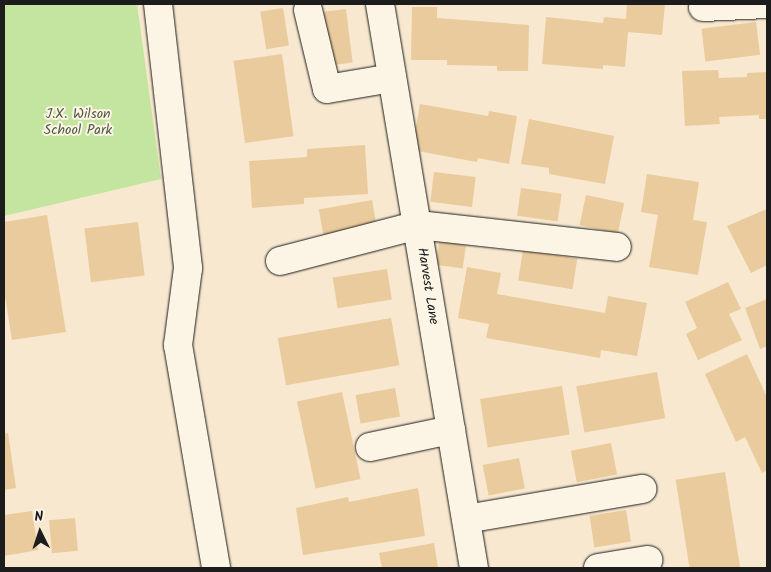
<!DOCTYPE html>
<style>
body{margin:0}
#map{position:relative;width:771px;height:572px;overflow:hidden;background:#f7e8cf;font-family:Kalam,sans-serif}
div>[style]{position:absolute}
.green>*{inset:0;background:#c4e59f}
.building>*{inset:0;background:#eacb9d;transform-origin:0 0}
.roads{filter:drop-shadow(0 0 1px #1c1c1c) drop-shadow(0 0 1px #1c1c1c)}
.minor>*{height:28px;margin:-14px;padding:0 14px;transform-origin:14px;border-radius:14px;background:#fcf5e5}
span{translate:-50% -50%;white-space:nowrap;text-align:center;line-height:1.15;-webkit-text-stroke:4px #fcf5e5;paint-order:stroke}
.park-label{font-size:14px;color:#4e5843}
.street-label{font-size:14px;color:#1c1c1c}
.frame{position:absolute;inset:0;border:5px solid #1c1c1c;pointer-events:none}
.north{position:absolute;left:15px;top:507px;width:50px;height:50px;-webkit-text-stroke:4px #fcf5e5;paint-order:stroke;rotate:356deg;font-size:14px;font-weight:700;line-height:20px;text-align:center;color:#1c1c1c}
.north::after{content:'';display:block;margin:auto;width:18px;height:22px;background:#1c1c1c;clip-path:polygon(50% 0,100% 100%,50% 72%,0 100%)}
</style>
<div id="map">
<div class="green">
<div style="clip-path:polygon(4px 4px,137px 4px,161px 179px,4px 216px)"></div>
</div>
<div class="building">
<div style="clip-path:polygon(627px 4px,665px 4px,662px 35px,628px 32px,625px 67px,603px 65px,603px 69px,542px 64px,546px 17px,603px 23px,604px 17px,626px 19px)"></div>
<div style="clip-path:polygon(412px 7px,437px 7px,437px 18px,529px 25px,528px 71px,497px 71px,497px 66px,447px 65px,447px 60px,411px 60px)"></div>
<div style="left:283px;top:8px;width:38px;height:23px;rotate:81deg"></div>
<div style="left:346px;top:9px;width:54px;height:30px;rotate:83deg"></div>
<div style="left:756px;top:22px;width:33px;height:55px;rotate:83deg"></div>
<div style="left:282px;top:54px;width:83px;height:49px;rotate:82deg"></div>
<div style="clip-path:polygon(718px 70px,719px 78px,747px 77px,747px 73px,767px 72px,767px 119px,759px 119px,759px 115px,719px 117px,720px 124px,685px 126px,682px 71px)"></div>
<div style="clip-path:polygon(420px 104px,488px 116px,489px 111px,517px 116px,509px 164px,478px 158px,477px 162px,412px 150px)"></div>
<div style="clip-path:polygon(529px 119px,614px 136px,605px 184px,549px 174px,549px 168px,521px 164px)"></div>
<div style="clip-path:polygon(365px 145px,368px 194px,304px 198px,304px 204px,252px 208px,249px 161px,307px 157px,307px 149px)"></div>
<div style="left:434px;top:172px;width:42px;height:30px;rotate:7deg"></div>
<div style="clip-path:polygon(647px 174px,699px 182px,693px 220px,707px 222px,698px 275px,649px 267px,658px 215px,641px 212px)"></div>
<div style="left:521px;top:188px;width:41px;height:28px;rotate:8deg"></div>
<div style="left:586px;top:195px;width:39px;height:31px;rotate:12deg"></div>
<div style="left:372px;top:200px;width:34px;height:54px;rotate:80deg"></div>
<div style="clip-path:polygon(767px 209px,767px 265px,751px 273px,727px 226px)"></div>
<div style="clip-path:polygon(47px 215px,66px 332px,12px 340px,4px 290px,4px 222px)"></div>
<div style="left:138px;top:222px;width:54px;height:54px;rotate:83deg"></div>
<div style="left:440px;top:236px;width:27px;height:29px;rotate:8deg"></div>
<div style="left:523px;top:250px;width:55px;height:31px;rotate:9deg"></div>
<div style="clip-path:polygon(467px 267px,501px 273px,497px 294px,605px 313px,608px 296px,647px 303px,637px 356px,601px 350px,600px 358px,486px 338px,489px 324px,458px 318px)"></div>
<div style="left:387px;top:269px;width:31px;height:55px;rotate:81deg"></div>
<div style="clip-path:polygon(728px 282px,741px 309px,729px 314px,742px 340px,698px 360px,686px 334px,697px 328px,685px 302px)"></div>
<div style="clip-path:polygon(767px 299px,767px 346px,760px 349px,745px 308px)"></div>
<div style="left:391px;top:318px;width:48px;height:115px;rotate:80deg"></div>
<div style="clip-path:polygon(747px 354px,767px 397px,767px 470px,762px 473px,745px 437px,736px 442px,705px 374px)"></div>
<div style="left:657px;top:372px;width:47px;height:82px;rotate:80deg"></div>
<div style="left:562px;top:386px;width:49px;height:83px;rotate:81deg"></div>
<div style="left:395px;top:388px;width:29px;height:40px;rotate:80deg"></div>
<div style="left:342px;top:392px;width:89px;height:46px;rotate:78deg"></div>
<div style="clip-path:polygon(8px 433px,16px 488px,4px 490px,4px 434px)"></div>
<div style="left:611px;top:443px;width:32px;height:41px;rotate:79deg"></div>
<div style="left:519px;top:458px;width:31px;height:37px;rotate:79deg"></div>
<div style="left:725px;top:472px;width:97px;height:50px;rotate:81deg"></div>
<div style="clip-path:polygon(418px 488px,425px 536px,303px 555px,296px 508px,348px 497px,349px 502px)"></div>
<div style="left:626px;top:510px;width:32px;height:37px;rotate:81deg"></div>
<div style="clip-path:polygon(32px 511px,38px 550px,4px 556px,4px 515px)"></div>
<div style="left:75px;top:518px;width:33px;height:26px;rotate:85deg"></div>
<div style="clip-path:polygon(434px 543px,438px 568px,382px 568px,379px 553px)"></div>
</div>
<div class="roads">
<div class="minor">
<div style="left:158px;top:4px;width:266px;rotate:83.5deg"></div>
<div style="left:188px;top:268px;width:78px;rotate:97.4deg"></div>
<div style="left:178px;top:345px;width:226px;rotate:80.3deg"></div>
<div style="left:380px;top:4px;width:572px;rotate:80.54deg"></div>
<div style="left:703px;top:7px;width:64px;rotate:-2.7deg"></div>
<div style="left:308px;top:10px;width:81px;rotate:76.5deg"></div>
<div style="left:327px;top:89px;width:66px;rotate:-9.6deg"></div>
<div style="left:280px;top:261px;width:143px;rotate:-14.6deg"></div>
<div style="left:418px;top:225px;width:200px;rotate:6.3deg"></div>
<div style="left:370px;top:447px;width:83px;rotate:-11.9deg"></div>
<div style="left:466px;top:519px;width:179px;rotate:-9.7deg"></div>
<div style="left:598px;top:568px;width:51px;rotate:-9.1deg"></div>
</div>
</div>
<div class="park-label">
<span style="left:78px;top:122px">J.X. Wilson<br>School Park</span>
</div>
<div class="street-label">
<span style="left:428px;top:286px;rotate:81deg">Harvest Lane</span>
</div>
<div class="frame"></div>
<div class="north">N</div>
</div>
